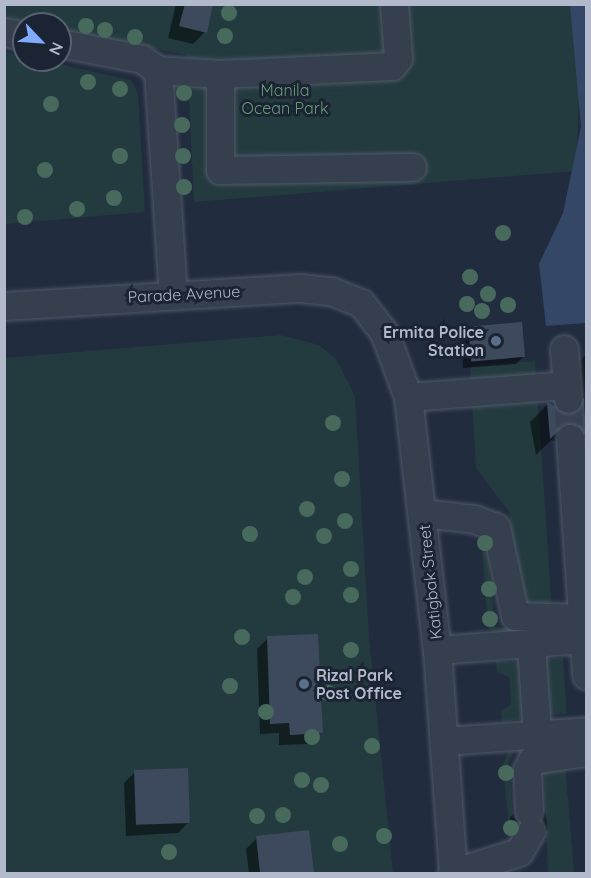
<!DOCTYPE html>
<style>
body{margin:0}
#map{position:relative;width:591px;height:878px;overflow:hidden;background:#212c3f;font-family:Quicksand,sans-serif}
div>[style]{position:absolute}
.green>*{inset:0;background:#233b3f;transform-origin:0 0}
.water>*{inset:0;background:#344767}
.shadow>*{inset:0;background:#0007}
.building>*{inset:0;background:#3d4a5e;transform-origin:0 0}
.minor-tunnel>*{height:27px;margin-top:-13.5px;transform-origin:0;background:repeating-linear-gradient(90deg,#374154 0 27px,transparent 0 41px)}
.roads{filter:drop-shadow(0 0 2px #515969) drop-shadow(0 0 2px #515969)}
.minor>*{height:27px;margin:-13.5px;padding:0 13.5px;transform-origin:13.5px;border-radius:13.5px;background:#353f4e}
.trees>*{width:16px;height:16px;margin:-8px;border-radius:50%;background:#476a5d}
.dots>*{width:16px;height:16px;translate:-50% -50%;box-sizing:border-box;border:3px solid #1b2433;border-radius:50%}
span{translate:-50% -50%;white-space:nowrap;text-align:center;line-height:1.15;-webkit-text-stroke:6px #1b2433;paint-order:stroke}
.park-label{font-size:16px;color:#669d75}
.street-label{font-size:16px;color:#b1b9ca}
.poi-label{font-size:16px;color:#b1b9ca;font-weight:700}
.right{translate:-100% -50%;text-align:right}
.left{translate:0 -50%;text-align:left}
.frame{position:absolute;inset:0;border:6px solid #b1b9ca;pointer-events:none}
.north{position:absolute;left:12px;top:12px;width:60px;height:60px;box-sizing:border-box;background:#1b2433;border:2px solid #57606f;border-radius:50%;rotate:115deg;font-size:16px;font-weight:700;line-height:24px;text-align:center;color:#b1b9ca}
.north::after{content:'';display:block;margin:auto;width:21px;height:27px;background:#81abff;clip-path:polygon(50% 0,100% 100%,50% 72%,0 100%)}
</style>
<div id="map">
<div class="green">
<div style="clip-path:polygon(4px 5px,570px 5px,580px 73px,576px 171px,194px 202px,187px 55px,60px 30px,60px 24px,5px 19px)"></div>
<div style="clip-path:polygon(4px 52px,131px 80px,138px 94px,145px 212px,5px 224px)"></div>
<div style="clip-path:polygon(280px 335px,319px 345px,336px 359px,355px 396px,369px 638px,393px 873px,5px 874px,5px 358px)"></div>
<div style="clip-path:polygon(535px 361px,552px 610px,531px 613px,520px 592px,509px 512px,476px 468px,470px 366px)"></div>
<div style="clip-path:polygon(480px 528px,486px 528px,495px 627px,525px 630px,495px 635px,488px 627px)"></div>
<div style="left:563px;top:658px;width:56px;height:26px;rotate:86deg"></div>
<div style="clip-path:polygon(496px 661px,524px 662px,523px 718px,502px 723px,501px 711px,511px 704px,509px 677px,497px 672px)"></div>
<div style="clip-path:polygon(511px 746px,534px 749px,515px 751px,509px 761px,514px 839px,510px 840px,503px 764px)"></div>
<div style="clip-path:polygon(565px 762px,574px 873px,548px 873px,544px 767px)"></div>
</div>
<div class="water">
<div style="clip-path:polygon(570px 5px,586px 5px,586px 323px,546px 326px,539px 264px,563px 213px,581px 127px)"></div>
</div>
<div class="shadow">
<div style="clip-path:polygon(176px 4px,212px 4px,205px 32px,193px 44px,168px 38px)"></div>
<div style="clip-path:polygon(468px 327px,523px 357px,516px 364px,463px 368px,461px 334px)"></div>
<div style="clip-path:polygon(586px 354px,586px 548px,559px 442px,551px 440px,536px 455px,530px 422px,548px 404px,568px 415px,579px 405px,576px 365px)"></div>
<div style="clip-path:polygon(268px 638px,321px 733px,310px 744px,279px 745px,279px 733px,260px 734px,257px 649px)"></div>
<div style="clip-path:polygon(135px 772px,189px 822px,178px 833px,126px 836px,124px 783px)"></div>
<div style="clip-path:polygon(545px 811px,548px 829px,545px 832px,539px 824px)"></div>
<div style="clip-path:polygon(513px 815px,517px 822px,511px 830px,510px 817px)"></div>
<div style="clip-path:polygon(308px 831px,313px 874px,249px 874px,246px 849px,257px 838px)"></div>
</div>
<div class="building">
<div style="clip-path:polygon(185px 4px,213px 4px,207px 33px,179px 26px)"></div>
<div style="left:522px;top:322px;width:35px;height:54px;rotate:85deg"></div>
<div style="clip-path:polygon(584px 398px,586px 436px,568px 422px,550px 439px,547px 402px,570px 415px)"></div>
<div style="clip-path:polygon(318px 634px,323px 733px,290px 735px,289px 723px,270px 724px,267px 636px)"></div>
<div style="left:188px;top:768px;width:55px;height:54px;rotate:88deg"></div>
<div style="clip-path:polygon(309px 830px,314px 873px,260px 873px,256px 836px)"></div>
</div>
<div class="minor-tunnel">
<div style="left:568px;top:399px;width:39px;rotate:87deg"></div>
</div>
<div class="roads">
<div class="minor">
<div style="left:4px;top:32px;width:20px;rotate:11deg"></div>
<div style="left:60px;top:43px;width:84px;rotate:11deg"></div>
<div style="left:142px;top:59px;width:19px;rotate:35deg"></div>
<div style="left:158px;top:70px;width:225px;rotate:86.2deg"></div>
<div style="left:158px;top:70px;width:62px;rotate:3.7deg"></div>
<div style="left:220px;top:74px;width:172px;rotate:-2.7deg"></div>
<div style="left:392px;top:66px;width:10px;rotate:-53deg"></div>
<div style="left:398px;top:58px;width:54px;rotate:-94.2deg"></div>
<div style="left:220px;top:74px;width:96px;rotate:90deg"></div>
<div style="left:220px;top:170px;width:192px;rotate:-0.9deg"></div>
<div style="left:4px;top:306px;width:297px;rotate:-3.5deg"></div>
<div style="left:300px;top:288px;width:31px;rotate:6deg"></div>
<div style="left:331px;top:291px;width:32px;rotate:22deg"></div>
<div style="left:361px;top:303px;width:37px;rotate:52deg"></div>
<div style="left:384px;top:332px;width:69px;rotate:69.7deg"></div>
<div style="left:408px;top:397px;width:255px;rotate:83.5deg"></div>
<div style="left:437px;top:650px;width:225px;rotate:85.9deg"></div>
<div style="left:564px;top:349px;width:50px;rotate:85.4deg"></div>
<div style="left:408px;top:397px;width:158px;rotate:-4.3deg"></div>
<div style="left:570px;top:438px;width:238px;rotate:86.1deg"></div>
<div style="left:423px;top:513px;width:51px;rotate:6.7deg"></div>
<div style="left:474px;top:519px;width:23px;rotate:20deg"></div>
<div style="left:496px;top:527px;width:91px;rotate:77.9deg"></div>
<div style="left:515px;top:616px;width:67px;rotate:1.7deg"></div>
<div style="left:531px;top:645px;width:89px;rotate:86.1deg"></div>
<div style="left:437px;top:650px;width:147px;rotate:-4.3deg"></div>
<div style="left:444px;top:741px;width:142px;rotate:-4deg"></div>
<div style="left:529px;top:811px;width:41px;rotate:-92.8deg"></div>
<div style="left:527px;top:770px;width:11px;rotate:-63deg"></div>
<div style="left:532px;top:760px;width:55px;rotate:-8.4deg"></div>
<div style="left:452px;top:873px;width:70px;rotate:-17.4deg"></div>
<div style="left:519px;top:852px;width:24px;rotate:-60deg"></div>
</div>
</div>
<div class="trees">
<div style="left:229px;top:13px"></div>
<div style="left:86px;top:26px"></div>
<div style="left:105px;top:30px"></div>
<div style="left:225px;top:36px"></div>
<div style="left:135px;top:37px"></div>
<div style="left:88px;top:82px"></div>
<div style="left:120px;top:89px"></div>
<div style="left:184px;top:93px"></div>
<div style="left:51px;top:104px"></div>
<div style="left:182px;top:125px"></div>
<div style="left:120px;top:156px"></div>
<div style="left:183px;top:156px"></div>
<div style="left:45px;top:170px"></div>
<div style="left:184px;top:187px"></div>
<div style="left:114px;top:198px"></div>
<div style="left:77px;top:209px"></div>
<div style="left:25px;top:217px"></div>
<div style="left:503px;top:233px"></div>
<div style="left:470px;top:277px"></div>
<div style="left:488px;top:294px"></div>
<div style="left:467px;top:304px"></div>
<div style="left:508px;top:305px"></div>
<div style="left:482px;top:311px"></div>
<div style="left:333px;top:423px"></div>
<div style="left:342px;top:479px"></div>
<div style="left:307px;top:509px"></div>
<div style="left:345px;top:521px"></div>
<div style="left:250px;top:534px"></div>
<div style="left:324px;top:536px"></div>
<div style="left:485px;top:543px"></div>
<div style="left:351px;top:569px"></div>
<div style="left:305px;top:577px"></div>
<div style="left:489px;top:589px"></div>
<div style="left:351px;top:595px"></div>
<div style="left:293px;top:597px"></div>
<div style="left:490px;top:619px"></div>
<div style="left:242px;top:637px"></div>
<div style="left:351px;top:650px"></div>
<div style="left:230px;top:686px"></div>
<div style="left:328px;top:693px"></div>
<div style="left:266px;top:712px"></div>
<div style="left:312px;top:737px"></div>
<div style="left:372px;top:746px"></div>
<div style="left:506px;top:773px"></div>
<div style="left:302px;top:780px"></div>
<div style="left:321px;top:785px"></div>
<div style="left:283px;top:815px"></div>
<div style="left:257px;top:816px"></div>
<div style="left:511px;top:828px"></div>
<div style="left:384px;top:836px"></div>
<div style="left:340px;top:844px"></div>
<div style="left:169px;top:852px"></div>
</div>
<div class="dots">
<div style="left:496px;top:341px;background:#5c6f8a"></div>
<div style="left:304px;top:684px;background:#5c6f8a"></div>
</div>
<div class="park-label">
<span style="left:285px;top:99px">Manila<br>Ocean Park</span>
</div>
<div class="street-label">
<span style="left:184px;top:294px;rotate:-3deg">Parade Avenue</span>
<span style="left:430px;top:582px;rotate:-96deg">Katigbak Street</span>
</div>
<div class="poi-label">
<span class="right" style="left:484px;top:341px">Ermita Police<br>Station</span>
<span class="left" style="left:316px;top:684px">Rizal Park<br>Post Office</span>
</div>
<div class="frame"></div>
<div class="north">N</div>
</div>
